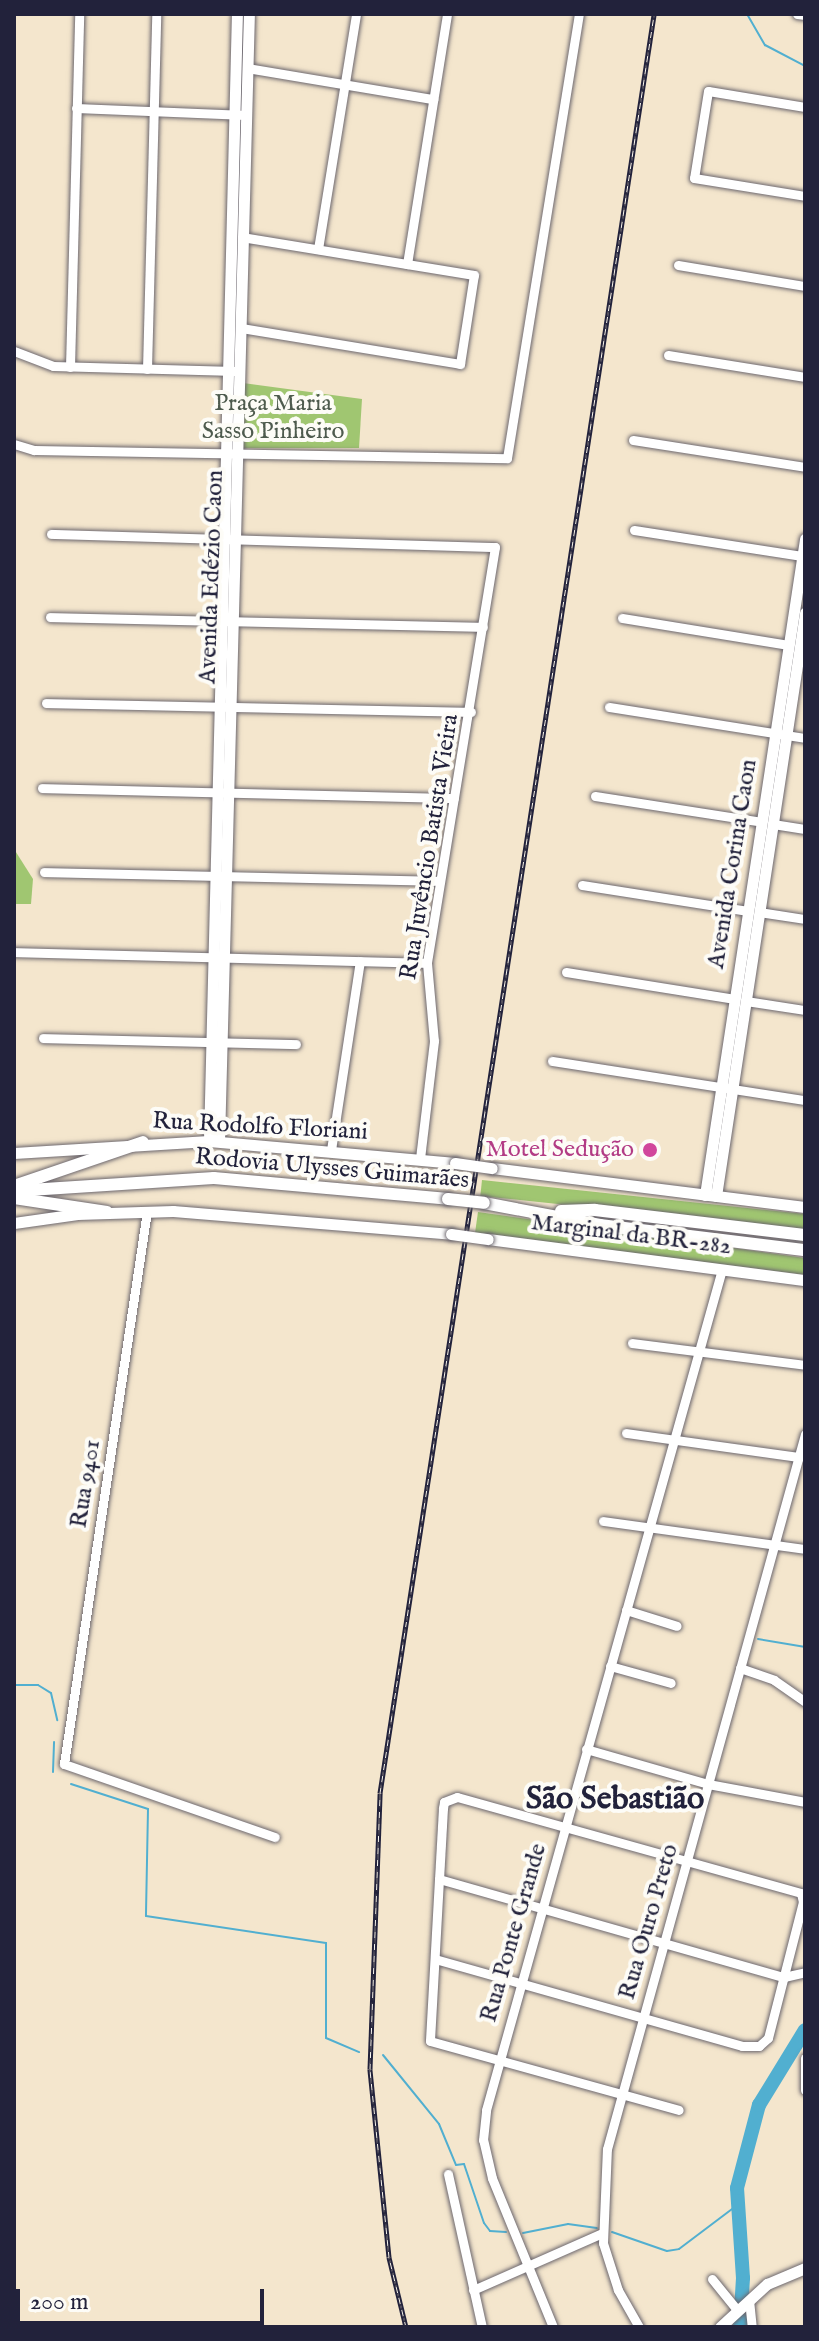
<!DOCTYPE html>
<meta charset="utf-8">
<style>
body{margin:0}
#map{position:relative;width:819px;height:2341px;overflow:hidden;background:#f4e6cd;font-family:"IM FELL English",serif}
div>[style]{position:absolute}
.green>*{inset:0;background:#a0c671;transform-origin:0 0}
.stream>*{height:2px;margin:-1px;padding:0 1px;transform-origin:1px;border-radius:1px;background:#51afd0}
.river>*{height:14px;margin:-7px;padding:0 7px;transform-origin:7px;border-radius:7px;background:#51afd0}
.roads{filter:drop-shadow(0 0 2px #6c676e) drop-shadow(0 0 2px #6c676e)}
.minor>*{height:9px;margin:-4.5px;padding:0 4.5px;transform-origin:4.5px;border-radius:4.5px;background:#fff}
.major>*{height:11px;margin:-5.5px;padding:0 5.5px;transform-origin:5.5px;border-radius:5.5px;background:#fff}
.highway>*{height:12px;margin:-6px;padding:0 6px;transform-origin:6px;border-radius:6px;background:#fff}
.rail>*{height:5px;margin-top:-2.5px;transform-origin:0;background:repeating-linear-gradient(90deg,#fdfcf7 0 6px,#22223b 0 12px);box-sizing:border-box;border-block:2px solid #22223b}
.bridges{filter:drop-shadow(0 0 2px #6c676e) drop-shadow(0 0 2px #6c676e)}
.major-bridge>*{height:11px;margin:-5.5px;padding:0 5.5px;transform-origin:5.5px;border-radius:5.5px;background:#fff}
.highway-bridge>*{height:12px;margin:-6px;padding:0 6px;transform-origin:6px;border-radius:6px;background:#fff}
.dots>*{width:22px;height:22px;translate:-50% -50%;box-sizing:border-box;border:4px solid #fdfcf7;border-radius:50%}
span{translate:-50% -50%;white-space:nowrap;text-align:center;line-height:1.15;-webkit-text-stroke:8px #fdfcf7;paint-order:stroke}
.park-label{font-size:24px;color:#4e5b4e}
.street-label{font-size:24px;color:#22223b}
.hotel-label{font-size:24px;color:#b23c85}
.right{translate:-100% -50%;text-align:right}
.district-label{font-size:32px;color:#22223b;font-weight:700}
.frame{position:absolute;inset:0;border:16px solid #22223b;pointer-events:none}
.scale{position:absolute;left:16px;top:2289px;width:248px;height:36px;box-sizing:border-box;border:4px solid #22223b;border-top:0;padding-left:10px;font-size:24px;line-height:28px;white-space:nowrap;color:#22223b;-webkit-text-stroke:6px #fdfcf7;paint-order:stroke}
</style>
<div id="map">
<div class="green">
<div style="clip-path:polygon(243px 383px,362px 399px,359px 448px,241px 448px)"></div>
<div style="clip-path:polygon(14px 849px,33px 879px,31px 904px,14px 904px)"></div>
<div style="left:482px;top:1180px;width:325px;height:16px;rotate:6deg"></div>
<div style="clip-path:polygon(478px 1212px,805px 1258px,805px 1275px,475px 1233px)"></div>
</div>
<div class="stream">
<div style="left:747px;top:14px;width:36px;rotate:60deg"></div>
<div style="left:765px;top:45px;width:45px;rotate:27.7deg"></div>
<div style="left:758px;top:1639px;width:48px;rotate:9.7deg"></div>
<div style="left:14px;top:1685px;width:24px"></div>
<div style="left:38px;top:1685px;width:15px;rotate:32deg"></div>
<div style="left:51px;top:1693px;width:28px;rotate:77deg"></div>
<div style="left:53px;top:1772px;width:30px;rotate:-88deg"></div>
<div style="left:71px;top:1784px;width:81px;rotate:18deg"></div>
<div style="left:148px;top:1809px;width:107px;rotate:91.1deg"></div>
<div style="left:146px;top:1916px;width:182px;rotate:8.5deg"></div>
<div style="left:326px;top:1943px;width:95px;rotate:90deg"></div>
<div style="left:326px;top:2038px;width:36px;rotate:23deg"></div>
<div style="left:383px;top:2055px;width:89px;rotate:50.9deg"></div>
<div style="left:439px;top:2124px;width:44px;rotate:67.5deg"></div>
<div style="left:456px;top:2165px;width:8px;rotate:-7deg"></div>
<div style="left:464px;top:2164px;width:62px;rotate:71.3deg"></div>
<div style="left:484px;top:2223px;width:10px;rotate:53deg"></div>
<div style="left:490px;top:2231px;width:16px;rotate:4deg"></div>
<div style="left:612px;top:2232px;width:58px;rotate:19.1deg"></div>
<div style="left:667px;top:2251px;width:12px;rotate:-9deg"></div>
<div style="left:679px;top:2249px;width:71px;rotate:-37deg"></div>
<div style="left:523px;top:2233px;width:46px;rotate:-11.3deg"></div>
<div style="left:568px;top:2224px;width:29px;rotate:8deg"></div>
</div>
<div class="river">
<div style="left:740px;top:2327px;width:49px;rotate:-86.5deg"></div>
<div style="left:743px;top:2278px;width:90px;rotate:-93.8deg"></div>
<div style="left:737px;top:2188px;width:86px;rotate:-75.2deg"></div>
<div style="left:759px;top:2105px;width:88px;rotate:-58.5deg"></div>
</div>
<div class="roads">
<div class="minor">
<div style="left:797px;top:14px;width:8px;rotate:7deg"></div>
<div style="left:247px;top:68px;width:189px;rotate:9.5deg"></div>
<div style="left:805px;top:107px;width:98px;rotate:-170.6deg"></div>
<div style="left:708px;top:91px;width:88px;rotate:99.1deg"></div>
<div style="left:694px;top:178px;width:112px;rotate:9.2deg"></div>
<div style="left:76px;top:108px;width:170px;rotate:2.4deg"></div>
<div style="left:318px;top:249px;width:238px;rotate:-80.8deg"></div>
<div style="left:407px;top:264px;width:253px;rotate:-80.9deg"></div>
<div style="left:678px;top:265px;width:129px;rotate:9.4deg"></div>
<div style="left:241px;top:328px;width:222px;rotate:9.3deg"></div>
<div style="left:460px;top:364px;width:90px;rotate:-81.1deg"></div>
<div style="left:474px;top:275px;width:234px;rotate:-170.7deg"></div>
<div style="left:14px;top:351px;width:42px;rotate:21deg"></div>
<div style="left:53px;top:366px;width:182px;rotate:1.6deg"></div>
<div style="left:668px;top:355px;width:139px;rotate:9.1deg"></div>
<div style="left:70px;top:367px;width:353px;rotate:-88.5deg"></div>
<div style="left:147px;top:369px;width:355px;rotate:-88.5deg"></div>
<div style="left:633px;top:440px;width:174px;rotate:8.9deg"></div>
<div style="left:14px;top:444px;width:21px;rotate:17deg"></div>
<div style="left:34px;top:450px;width:473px;rotate:1deg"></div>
<div style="left:507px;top:458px;width:450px;rotate:-80.8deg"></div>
<div style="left:634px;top:530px;width:170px;rotate:8.8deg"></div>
<div style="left:51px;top:534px;width:444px;rotate:1.7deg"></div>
<div style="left:495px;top:547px;width:422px;rotate:99.3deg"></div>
<div style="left:427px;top:963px;width:78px;rotate:84.9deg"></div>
<div style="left:434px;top:1041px;width:119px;rotate:96.8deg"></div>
<div style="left:50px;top:617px;width:433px;rotate:1.3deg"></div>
<div style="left:622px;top:618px;width:169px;rotate:9.2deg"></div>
<div style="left:46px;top:703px;width:425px;rotate:1.2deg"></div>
<div style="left:609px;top:707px;width:198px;rotate:9deg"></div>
<div style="left:42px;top:788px;width:412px;rotate:1.4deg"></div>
<div style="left:595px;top:796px;width:169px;rotate:8.8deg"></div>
<div style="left:773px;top:824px;width:32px;rotate:9deg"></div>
<div style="left:44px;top:872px;width:396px;rotate:1.3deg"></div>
<div style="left:582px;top:885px;width:168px;rotate:8.9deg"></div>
<div style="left:759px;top:912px;width:47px;rotate:8.7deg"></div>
<div style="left:14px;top:952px;width:413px;rotate:1.5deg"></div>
<div style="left:566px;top:972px;width:171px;rotate:9.1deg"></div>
<div style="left:746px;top:1001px;width:60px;rotate:8.7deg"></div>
<div style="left:43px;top:1038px;width:253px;rotate:1.4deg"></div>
<div style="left:552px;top:1061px;width:256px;rotate:8.8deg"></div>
<div style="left:331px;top:1150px;width:191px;rotate:-81.3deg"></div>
<div style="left:147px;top:1211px;width:559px;rotate:98.54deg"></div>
<div style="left:64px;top:1764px;width:223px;rotate:19.1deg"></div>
<div style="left:632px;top:1343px;width:174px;rotate:7.2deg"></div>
<div style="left:626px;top:1433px;width:175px;rotate:7.9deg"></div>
<div style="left:603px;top:1521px;width:204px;rotate:7.9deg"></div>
<div style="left:626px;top:1610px;width:53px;rotate:17.4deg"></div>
<div style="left:610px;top:1666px;width:63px;rotate:15.6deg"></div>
<div style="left:740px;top:1668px;width:36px;rotate:19deg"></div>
<div style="left:774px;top:1680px;width:38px;rotate:35deg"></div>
<div style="left:586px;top:1749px;width:127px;rotate:16deg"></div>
<div style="left:708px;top:1784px;width:99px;rotate:10.5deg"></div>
<div style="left:439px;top:1879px;width:359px;rotate:15.9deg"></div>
<div style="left:784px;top:1977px;width:22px;rotate:-13deg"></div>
<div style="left:435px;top:1959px;width:319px;rotate:15.8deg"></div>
<div style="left:742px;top:2046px;width:17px"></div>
<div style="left:759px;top:2046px;width:12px;rotate:-42deg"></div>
<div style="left:768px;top:2038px;width:140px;rotate:-75.6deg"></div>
<div style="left:803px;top:1902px;width:9px;rotate:-103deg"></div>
<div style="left:801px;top:1893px;width:357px;rotate:-164.4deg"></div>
<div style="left:457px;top:1797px;width:14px;rotate:159deg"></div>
<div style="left:444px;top:1802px;width:6px;rotate:99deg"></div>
<div style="left:443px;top:1808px;width:71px;rotate:93.2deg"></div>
<div style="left:439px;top:1879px;width:162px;rotate:93.2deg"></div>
<div style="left:430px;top:2041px;width:258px;rotate:15.5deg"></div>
<div style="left:805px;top:2058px;width:32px;rotate:90deg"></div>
<div style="left:448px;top:2174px;width:157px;rotate:77.5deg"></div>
<div style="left:712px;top:2279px;width:41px;rotate:50.9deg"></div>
<div style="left:473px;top:2290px;width:141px;rotate:-23.8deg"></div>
<div style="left:749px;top:2300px;width:27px;rotate:84deg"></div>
<div style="left:553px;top:2327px;width:161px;rotate:-112.3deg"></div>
<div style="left:492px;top:2178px;width:39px;rotate:-103deg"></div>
<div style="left:483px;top:2140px;width:30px;rotate:-84deg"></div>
<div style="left:486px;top:2110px;width:873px;rotate:-74.32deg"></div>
<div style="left:639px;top:2327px;width:43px;rotate:-119.6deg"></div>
<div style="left:618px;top:2290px;width:49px;rotate:-107.7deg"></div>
<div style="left:603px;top:2243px;width:94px;rotate:-87.6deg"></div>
<div style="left:607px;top:2149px;width:742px;rotate:-74.52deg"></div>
</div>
<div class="major">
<div style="left:209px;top:1141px;width:1127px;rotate:-88.58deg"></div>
<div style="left:219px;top:1141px;width:1127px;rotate:-88.48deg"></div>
<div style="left:14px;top:1153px;width:195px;rotate:-3.5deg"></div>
<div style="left:209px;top:1141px;width:247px;rotate:5.1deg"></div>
<div style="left:492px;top:1168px;width:315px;rotate:7.1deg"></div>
<div style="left:705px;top:1195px;width:664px;rotate:-81.33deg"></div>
<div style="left:716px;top:1196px;width:590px;rotate:-81.32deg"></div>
<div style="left:14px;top:1223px;width:64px;rotate:-8.1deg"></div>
<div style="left:77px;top:1214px;width:96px;rotate:-1.8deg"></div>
<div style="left:173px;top:1211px;width:279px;rotate:4.7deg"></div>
<div style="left:488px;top:1239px;width:320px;rotate:7.4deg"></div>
<div style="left:720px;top:2327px;width:64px;rotate:-42.5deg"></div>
<div style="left:767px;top:2284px;width:41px;rotate:-22.8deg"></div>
</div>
<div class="highway">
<div style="left:17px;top:1185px;width:133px;rotate:-18.8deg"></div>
<div style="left:14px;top:1191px;width:200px;rotate:-3.7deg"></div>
<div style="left:214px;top:1178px;width:235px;rotate:5.1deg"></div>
<div style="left:14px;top:1198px;width:94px;rotate:8.6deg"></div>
<div style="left:484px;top:1203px;width:118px;rotate:10.7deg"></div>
<div style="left:600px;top:1225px;width:207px;rotate:7deg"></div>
<div style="left:561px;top:1211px;width:34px;rotate:-2deg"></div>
<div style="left:595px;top:1210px;width:211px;rotate:6.8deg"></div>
</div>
</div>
<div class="rail">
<div style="left:406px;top:2327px;width:72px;rotate:-103.7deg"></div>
<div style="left:389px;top:2257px;width:189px;rotate:-95.8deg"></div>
<div style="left:370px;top:2069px;width:276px;rotate:-87.9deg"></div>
<div style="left:380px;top:1793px;width:1800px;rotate:-81.24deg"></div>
</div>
<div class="bridges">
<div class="major-bridge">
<div style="left:455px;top:1163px;width:37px;rotate:8deg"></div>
<div style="left:451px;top:1234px;width:37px;rotate:8deg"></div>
</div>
<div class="highway-bridge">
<div style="left:448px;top:1199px;width:36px;rotate:6deg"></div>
</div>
</div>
<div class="dots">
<div style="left:650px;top:1150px;background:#d1479c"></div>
</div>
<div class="park-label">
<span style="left:273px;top:418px">Praça Maria<br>Sasso Pinheiro</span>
</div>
<div class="street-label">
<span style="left:212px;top:577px;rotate:-88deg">Avenida Edézio Caon</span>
<span style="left:430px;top:847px;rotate:-81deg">Rua Juvêncio Batista Vieira</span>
<span style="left:733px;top:864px;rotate:-81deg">Avenida Corina Caon</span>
<span style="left:260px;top:1127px;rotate:3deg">Rua Rodolfo Floriani</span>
<span style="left:332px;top:1169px;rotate:5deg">Rodovia Ulysses Guimarães</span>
<span style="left:631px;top:1235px;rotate:7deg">Marginal da BR-282</span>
<span style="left:86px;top:1484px;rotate:-81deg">Rua 9401</span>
<span style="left:649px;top:1922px;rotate:-74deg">Rua Ouro Preto</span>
<span style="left:514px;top:1933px;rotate:-74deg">Rua Ponte Grande</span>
</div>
<div class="hotel-label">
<span class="right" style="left:634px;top:1150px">Motel Sedução</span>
</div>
<div class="district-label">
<span style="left:615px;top:1800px">São Sebastião</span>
</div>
<div class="frame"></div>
<div class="scale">200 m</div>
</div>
